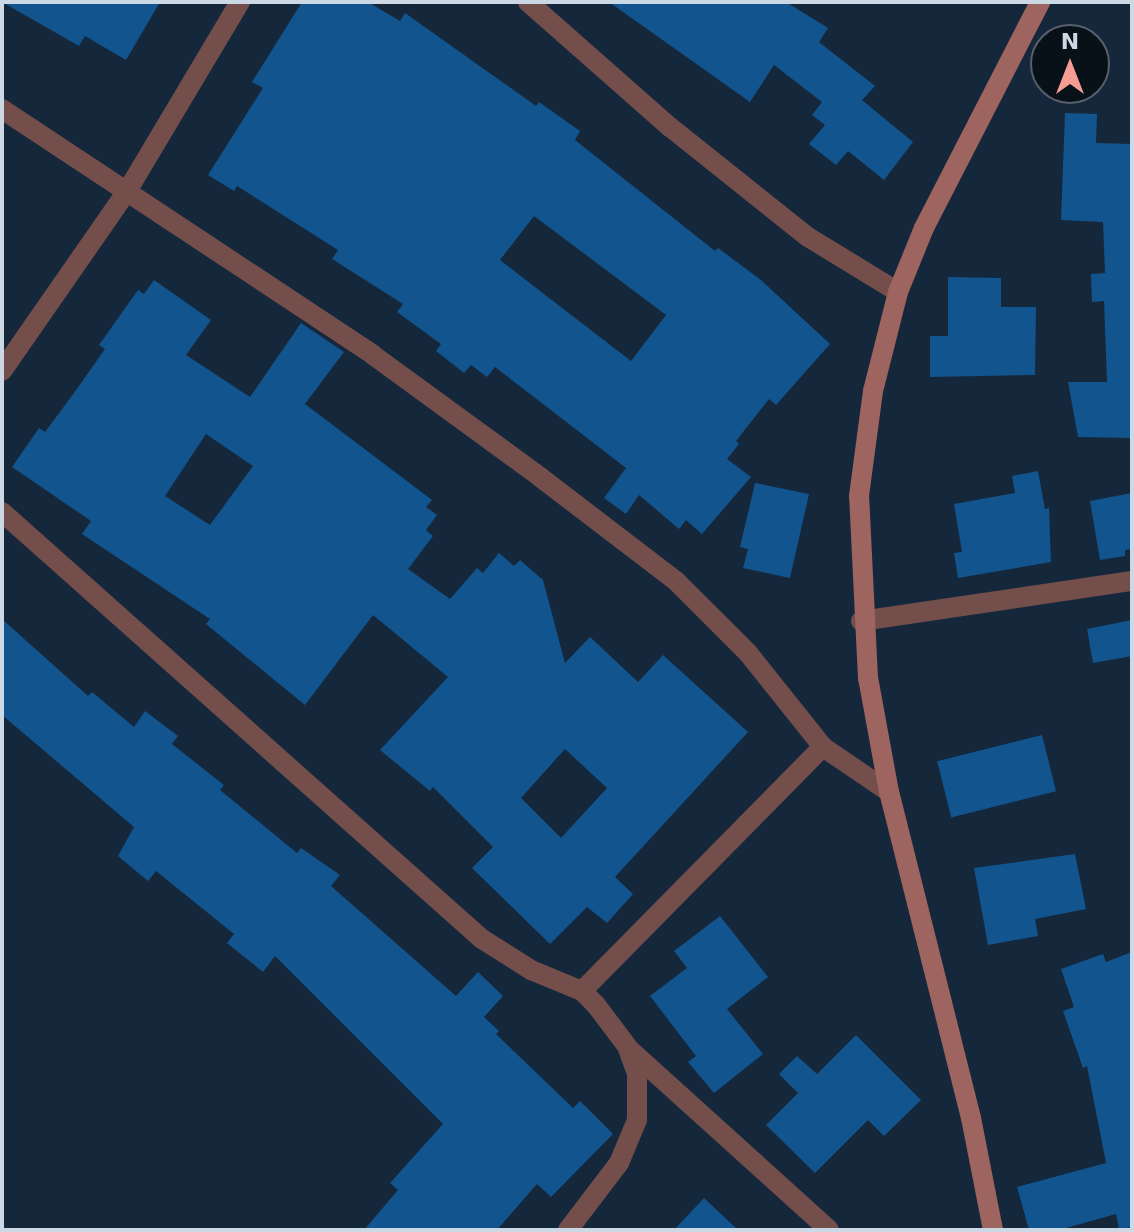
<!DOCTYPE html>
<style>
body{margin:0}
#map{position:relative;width:1134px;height:1232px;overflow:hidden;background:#15273a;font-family:"DejaVu Sans",sans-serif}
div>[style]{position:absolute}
.building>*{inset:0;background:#12548d;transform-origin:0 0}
.street>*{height:20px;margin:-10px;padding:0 10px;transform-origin:10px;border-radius:10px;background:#734e4b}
.secondary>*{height:20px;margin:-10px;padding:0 10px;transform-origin:10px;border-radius:10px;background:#9e645f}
span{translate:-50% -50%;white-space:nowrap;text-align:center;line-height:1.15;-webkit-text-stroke:6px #081018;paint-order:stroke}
.frame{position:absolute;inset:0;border:4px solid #cdd8e5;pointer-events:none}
.north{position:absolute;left:1030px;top:24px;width:80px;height:80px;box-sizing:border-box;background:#081018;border:2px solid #57606a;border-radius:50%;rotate:0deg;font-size:22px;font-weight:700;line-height:32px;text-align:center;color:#cdd8e5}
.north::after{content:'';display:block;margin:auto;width:28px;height:36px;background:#f59c94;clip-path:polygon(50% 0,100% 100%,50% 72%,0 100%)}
</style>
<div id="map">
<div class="building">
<div style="clip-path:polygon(2px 2px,160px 2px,126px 60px,85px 36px,79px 46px)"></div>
<div style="clip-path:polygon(evenodd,302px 2px,368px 2px,400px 21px,405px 13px,536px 106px,539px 102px,580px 131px,575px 140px,715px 251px,718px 248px,761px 280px,830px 344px,776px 405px,769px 399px,736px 441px,739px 444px,727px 459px,751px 477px,702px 534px,686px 520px,679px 529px,639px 495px,626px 514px,604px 498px,626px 468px,495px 367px,487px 377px,471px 365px,464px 373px,436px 351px,441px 344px,397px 312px,403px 304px,332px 259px,338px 250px,237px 186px,234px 191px,208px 175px,263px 88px,252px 82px,302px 2px,534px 216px,666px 315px,631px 361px,500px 260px,534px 216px)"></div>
<div style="clip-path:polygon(609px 2px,786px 2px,828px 28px,819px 42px,875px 86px,862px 100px,913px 142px,884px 180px,848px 151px,836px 165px,809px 144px,825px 125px,812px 115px,822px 102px,774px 65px,750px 102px)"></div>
<div style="clip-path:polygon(1065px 113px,1097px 114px,1096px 143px,1132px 144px,1132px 438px,1078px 437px,1068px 382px,1107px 382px,1104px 301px,1092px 302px,1091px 274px,1105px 273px,1103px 222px,1061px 220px)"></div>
<div style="clip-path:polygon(948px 277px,1001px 278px,1001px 307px,1036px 307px,1035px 375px,930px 377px,930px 336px,948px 336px)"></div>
<div style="clip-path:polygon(evenodd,154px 280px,211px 320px,186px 355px,250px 397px,301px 323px,344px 352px,305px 404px,432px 500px,426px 507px,437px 515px,426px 530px,433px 536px,408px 569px,450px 599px,477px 568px,483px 573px,499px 553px,514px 566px,520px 560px,543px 580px,565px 663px,590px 637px,638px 682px,663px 655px,748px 732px,615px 877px,633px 894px,607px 923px,587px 907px,550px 944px,472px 868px,493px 847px,433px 787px,430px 791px,380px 750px,448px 677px,373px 615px,305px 705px,206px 624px,210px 619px,82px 534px,91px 521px,12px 467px,39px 428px,45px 432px,74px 393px,105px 349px,99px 345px,138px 290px,144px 294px,154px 280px,206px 434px,253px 466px,210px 525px,165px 496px,206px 434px,154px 280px,565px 749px,607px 788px,561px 838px,521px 798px,565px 749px)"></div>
<div style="clip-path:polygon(1038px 471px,1045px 509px,1049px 508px,1051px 562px,958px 578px,954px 553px,962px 552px,954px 504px,1015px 493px,1012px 476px)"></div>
<div style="clip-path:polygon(755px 483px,809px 494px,790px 578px,743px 568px,748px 549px,740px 547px)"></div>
<div style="clip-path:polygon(1132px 493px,1132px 549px,1125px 550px,1125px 556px,1100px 560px,1090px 501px)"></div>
<div style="clip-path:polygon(2px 619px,88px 696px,92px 692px,134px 727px,145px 711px,178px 736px,172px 744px,224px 785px,220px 790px,297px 853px,301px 848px,340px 875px,331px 886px,456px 996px,478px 972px,503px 996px,484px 1017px,499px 1031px,496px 1034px,573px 1108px,580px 1101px,613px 1134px,551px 1197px,537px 1184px,497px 1230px,364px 1230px,398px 1190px,390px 1183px,443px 1124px,275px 956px,263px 972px,227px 943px,234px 934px,156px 871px,148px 881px,118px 856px,134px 827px,2px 715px)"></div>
<div style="clip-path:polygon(1132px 620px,1132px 656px,1093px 663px,1087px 629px)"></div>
<div style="left:1042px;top:735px;width:58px;height:108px;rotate:76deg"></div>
<div style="clip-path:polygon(1075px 854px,1086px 909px,1035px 919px,1038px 936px,988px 945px,974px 868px)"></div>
<div style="clip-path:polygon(720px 916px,768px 977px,727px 1009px,763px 1054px,714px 1093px,688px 1062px,696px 1056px,650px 996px,687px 968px,674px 951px)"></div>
<div style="clip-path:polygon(1132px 952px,1132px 1227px,1119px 1229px,1116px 1214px,1059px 1230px,1029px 1230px,1017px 1187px,1106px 1163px,1087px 1066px,1083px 1068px,1063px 1011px,1074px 1007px,1061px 969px,1103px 954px,1106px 962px)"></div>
<div style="clip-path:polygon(856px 1035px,921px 1100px,884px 1136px,868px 1120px,815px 1173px,766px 1125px,798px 1093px,779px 1074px,797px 1056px,817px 1074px)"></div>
<div style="clip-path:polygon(704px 1198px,738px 1230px,674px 1230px)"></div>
</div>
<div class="street">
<div style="left:528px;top:2px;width:189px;rotate:41.4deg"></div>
<div style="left:670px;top:127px;width:176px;rotate:38.6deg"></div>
<div style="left:808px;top:237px;width:105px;rotate:31.4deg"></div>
<div style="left:2px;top:109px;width:445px;rotate:33.5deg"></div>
<div style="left:373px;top:355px;width:207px;rotate:36.1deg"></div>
<div style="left:540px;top:477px;width:171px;rotate:37.4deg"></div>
<div style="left:676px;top:581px;width:102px;rotate:45deg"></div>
<div style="left:748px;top:653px;width:120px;rotate:51.4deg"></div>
<div style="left:823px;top:747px;width:80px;rotate:34.3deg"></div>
<div style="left:2px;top:371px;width:223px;rotate:-55.2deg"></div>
<div style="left:129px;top:188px;width:217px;rotate:-59.2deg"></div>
<div style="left:2px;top:512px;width:642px;rotate:41.66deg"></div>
<div style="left:482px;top:939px;width:58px;rotate:32.3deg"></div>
<div style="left:531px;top:970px;width:55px;rotate:22.4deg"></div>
<div style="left:582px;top:991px;width:20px;rotate:45deg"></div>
<div style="left:596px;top:1005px;width:51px;rotate:52.9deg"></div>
<div style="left:627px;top:1046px;width:29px;rotate:70deg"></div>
<div style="left:637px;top:1073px;width:47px;rotate:90deg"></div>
<div style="left:637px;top:1120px;width:47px;rotate:112.7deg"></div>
<div style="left:619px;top:1163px;width:84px;rotate:127.3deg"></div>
<div style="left:861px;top:621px;width:274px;rotate:-8.4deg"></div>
<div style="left:582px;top:991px;width:343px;rotate:-45.4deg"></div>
<div style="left:630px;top:1050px;width:268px;rotate:42.1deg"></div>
</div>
<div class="secondary">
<div style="left:993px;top:1230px;width:114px;rotate:-101.1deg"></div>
<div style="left:971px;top:1118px;width:336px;rotate:-104.1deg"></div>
<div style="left:889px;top:792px;width:116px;rotate:-100.4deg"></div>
<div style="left:868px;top:678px;width:182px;rotate:-92.8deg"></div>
<div style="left:859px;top:496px;width:106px;rotate:-82.4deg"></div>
<div style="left:873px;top:391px;width:102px;rotate:-75.8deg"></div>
<div style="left:898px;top:292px;width:69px;rotate:-67.9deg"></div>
<div style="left:924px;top:228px;width:254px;rotate:-62.8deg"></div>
</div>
<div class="frame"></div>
<div class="north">N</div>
</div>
